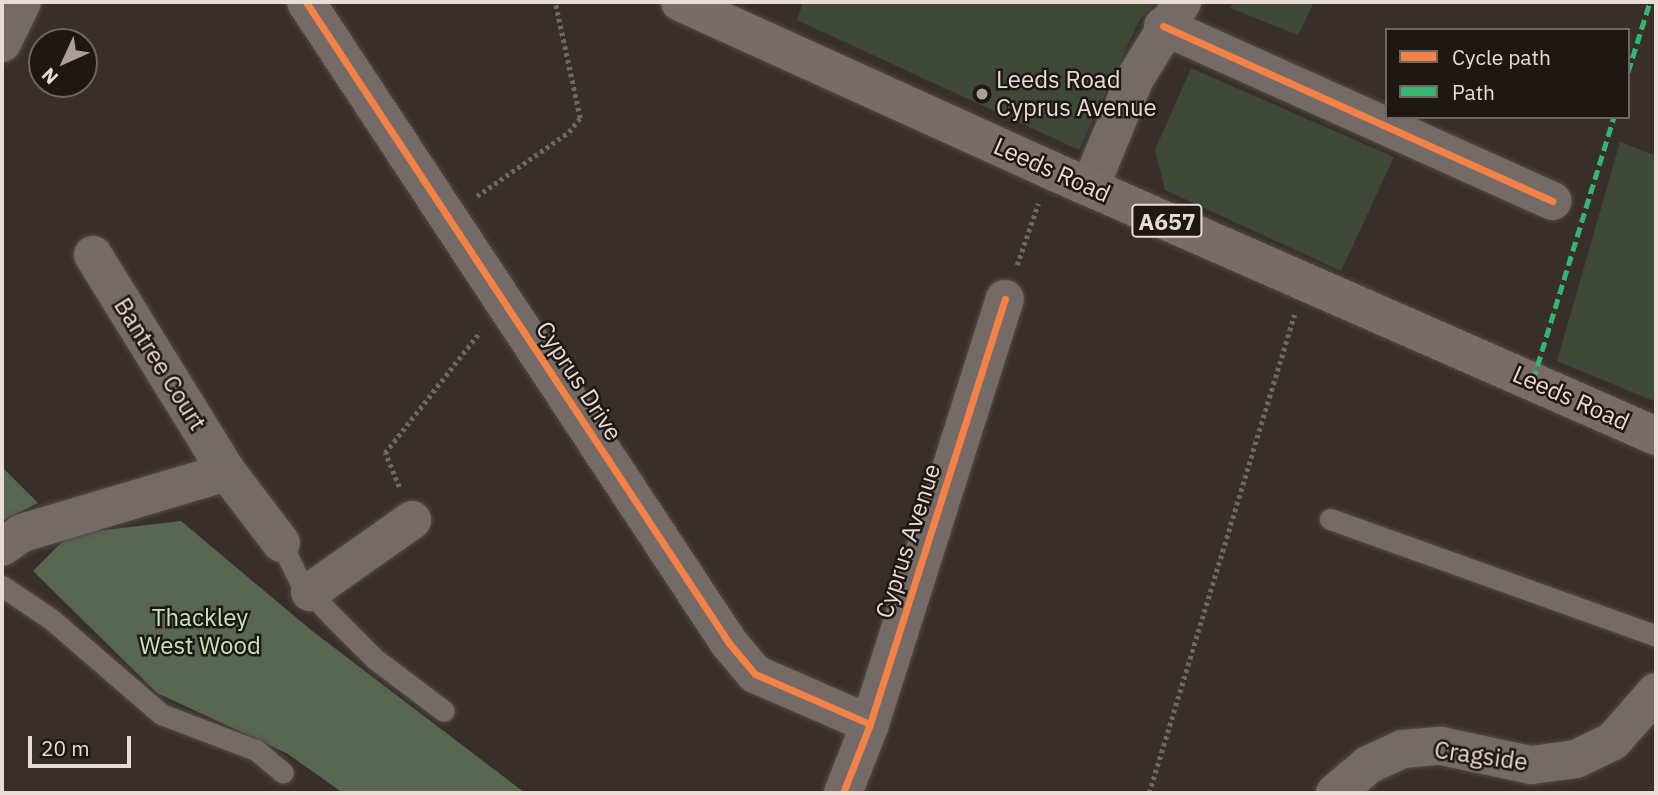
<!DOCTYPE html>
<style>
body{margin:0}
#map{position:relative;width:1658px;height:795px;overflow:hidden;background:#392f2a;font-family:"IBM Plex Sans",sans-serif}
div>[style]{position:absolute}
.green>*{inset:0;background:#3e4938}
.forest>*{inset:0;background:#586751}
.path>*{height:4.5px;margin-top:-2.25px;transform-origin:0;background:repeating-linear-gradient(90deg,#6f6865 0 3.5px,transparent 0 7px)}
.roads{filter:drop-shadow(0 0 2px #544b47) drop-shadow(0 0 2px #544b47)}
.service>*{height:21px;margin:-10.5px;padding:0 10.5px;transform-origin:10.5px;border-radius:10.5px;background:#746b68}
.minor>*{height:38px;margin:-19px;padding:0 19px;transform-origin:19px;border-radius:19px;background:#746b68}
.primary>*{height:38px;margin:-19px;padding:0 19px;transform-origin:19px;border-radius:19px;background:#796b67}
.quiet>*{height:5px;margin-top:-2.5px;transform-origin:0;background:repeating-linear-gradient(90deg,#33b770 0 10px,transparent 0 15px)}
.cycleway>*{height:7px;margin:-3.5px;padding:0 3.5px;transform-origin:3.5px;border-radius:3.5px;background:#f48246}
.dots>*{width:19px;height:19px;translate:-50% -50%;box-sizing:border-box;border:4px solid #1f1713;border-radius:50%}
span{translate:-50% -50%;white-space:nowrap;text-align:center;line-height:1.15;-webkit-text-stroke:5px #1f1713;paint-order:stroke}
.shield-label span{padding:2px 5px;background:#1f1713;border:2px solid;border-radius:5px;-webkit-text-stroke-width:0}
.shield-label{font-size:23px;color:#e9dcd7;font-weight:700}
.poi-label{font-size:24px;color:#e9dcd7}
.left{translate:0 -50%;text-align:left}
.street-label{font-size:24px;color:#e9dcd7}
.park-label{font-size:24px;color:#c3e8b7}
.frame{position:absolute;inset:0;border:4px solid #e9dcd7;pointer-events:none}
.legend{position:absolute;left:1385px;top:28px;width:245px;height:91px;box-sizing:border-box;background:#1f1713;border:2px solid #706661;margin:0;padding:9px 12px;list-style:none;font-size:21px;color:#e9dcd7}
.legend li{display:flex;align-items:center;gap:14px;height:35px}
.legend b{width:35px;border:2px solid #706661}
.north{position:absolute;left:28px;top:28px;width:70px;height:70px;box-sizing:border-box;background:#1f1713;border:2px solid #706661;border-radius:50%;rotate:225deg;font-size:19px;font-weight:700;line-height:28px;text-align:center;color:#e9dcd7}
.north::after{content:'';display:block;margin:auto;width:24px;height:32px;background:#ab9f9a;clip-path:polygon(50% 0,100% 100%,50% 72%,0 100%)}
.scale{position:absolute;left:28px;top:736px;width:103px;height:32px;box-sizing:border-box;border:4px solid #e9dcd7;border-top:0;padding-left:9px;font-size:21px;line-height:24px;white-space:nowrap;color:#e9dcd7;-webkit-text-stroke:5px #1f1713;paint-order:stroke}
</style>
<div id="map">
<div class="green">
<div style="clip-path:polygon(803px 2px,1156px 2px,1140px 19px,1079px 150px,797px 20px)"></div>
<div style="clip-path:polygon(1234px 2px,1314px 2px,1298px 35px,1230px 8px)"></div>
<div style="clip-path:polygon(1191px 68px,1394px 157px,1341px 271px,1165px 190px,1155px 150px)"></div>
<div style="clip-path:polygon(1620px 142px,1656px 156px,1656px 402px,1557px 361px)"></div>
</div>
<div class="forest">
<div style="clip-path:polygon(2px 467px,38px 503px,2px 521px)"></div>
<div style="clip-path:polygon(181px 521px,311px 630px,525px 793px,343px 793px,288px 754px,157px 693px,33px 571px,70px 534px)"></div>
</div>
<div class="path">
<div style="left:477px;top:196px;width:112px;rotate:-34.8deg"></div>
<div style="left:569px;top:132px;width:18px;rotate:-52deg"></div>
<div style="left:580px;top:118px;width:119px;rotate:-102.2deg"></div>
<div style="left:1017px;top:265px;width:65px;rotate:-71deg"></div>
<div style="left:399px;top:487px;width:37px;rotate:-112deg"></div>
<div style="left:385px;top:453px;width:154px;rotate:-51.9deg"></div>
<div style="left:1149px;top:793px;width:500px;rotate:-73.1deg"></div>
</div>
<div class="roads">
<div class="service">
<div style="left:1330px;top:519px;width:346px;rotate:19.7deg"></div>
<div style="left:281px;top:543px;width:41px;rotate:64.1deg"></div>
<div style="left:299px;top:580px;width:47px;rotate:47.6deg"></div>
<div style="left:331px;top:615px;width:62px;rotate:45deg"></div>
<div style="left:375px;top:659px;width:86px;rotate:37deg"></div>
<div style="left:2px;top:586px;width:59px;rotate:34deg"></div>
<div style="left:51px;top:619px;width:145px;rotate:40.8deg"></div>
<div style="left:161px;top:714px;width:102px;rotate:20.8deg"></div>
<div style="left:256px;top:750px;width:35px;rotate:40deg"></div>
</div>
<div class="minor">
<div style="left:306px;top:2px;width:768px;rotate:56.58deg"></div>
<div style="left:729px;top:643px;width:40px;rotate:50deg"></div>
<div style="left:755px;top:674px;width:125px;rotate:23.5deg"></div>
<div style="left:1163px;top:26px;width:427px;rotate:24.2deg"></div>
<div style="left:2px;top:43px;width:46px;rotate:-64deg"></div>
<div style="left:1090px;top:187px;width:116px;rotate:-67.6deg"></div>
<div style="left:1134px;top:80px;width:92px;rotate:-58.4deg"></div>
<div style="left:93px;top:255px;width:255px;rotate:58.3deg"></div>
<div style="left:227px;top:472px;width:89px;rotate:52.7deg"></div>
<div style="left:2px;top:547px;width:24px;rotate:-35deg"></div>
<div style="left:22px;top:533px;width:214px;rotate:-16.6deg"></div>
<div style="left:310px;top:592px;width:125px;rotate:-35.2deg"></div>
<div style="left:843px;top:793px;width:74px;rotate:-68.6deg"></div>
<div style="left:870px;top:724px;width:446px;rotate:-72.4deg"></div>
<div style="left:1335px;top:793px;width:43px;rotate:-40.3deg"></div>
<div style="left:1368px;top:765px;width:38px;rotate:-25deg"></div>
<div style="left:1403px;top:749px;width:38px;rotate:-5deg"></div>
<div style="left:1441px;top:746px;width:92px;rotate:11.9deg"></div>
<div style="left:1531px;top:765px;width:45px;rotate:-7.6deg"></div>
<div style="left:1576px;top:759px;width:41px;rotate:-25.9deg"></div>
<div style="left:1613px;top:741px;width:65px;rotate:-48.7deg"></div>
</div>
<div class="primary">
<div style="left:680px;top:2px;width:406px;rotate:24.4deg"></div>
<div style="left:1050px;top:170px;width:662px;rotate:23.7deg"></div>
</div>
</div>
<div class="quiet">
<div style="left:1628px;top:72px;width:73px;rotate:-72.6deg"></div>
<div style="left:1533px;top:380px;width:275px;rotate:-72.9deg"></div>
</div>
<div class="cycleway">
<div style="left:306px;top:2px;width:768px;rotate:56.58deg"></div>
<div style="left:729px;top:643px;width:40px;rotate:50deg"></div>
<div style="left:755px;top:674px;width:125px;rotate:23.5deg"></div>
<div style="left:1163px;top:26px;width:427px;rotate:24.2deg"></div>
<div style="left:843px;top:793px;width:74px;rotate:-68.6deg"></div>
<div style="left:870px;top:724px;width:446px;rotate:-72.4deg"></div>
</div>
<div class="dots">
<div style="left:982px;top:94px;background:#ab9f9a"></div>
</div>
<div class="shield-label">
<span style="left:1167px;top:221px">A657</span>
</div>
<div class="poi-label">
<span class="left" style="left:996px;top:94px">Leeds Road<br>Cyprus Avenue</span>
</div>
<div class="street-label">
<span style="left:1052px;top:170px;rotate:24deg">Leeds Road</span>
<span style="left:160px;top:364px;rotate:58deg">Bantree Court</span>
<span style="left:579px;top:381px;rotate:57deg">Cyprus Drive</span>
<span style="left:1571px;top:398px;rotate:24deg">Leeds Road</span>
<span style="left:908px;top:541px;rotate:-72deg">Cyprus Avenue</span>
<span style="left:1481px;top:756px;rotate:8deg">Cragside</span>
</div>
<div class="park-label">
<span style="left:200px;top:632px">Thackley<br>West Wood</span>
</div>
<div class="frame"></div>
<ul class="legend">
<li><b style="height:9px;background:#f48246"></b>Cycle path</li>
<li><b style="height:9px;background:#33b770"></b>Path</li>
</ul>
<div class="north">N</div>
<div class="scale">20 m</div>
</div>
